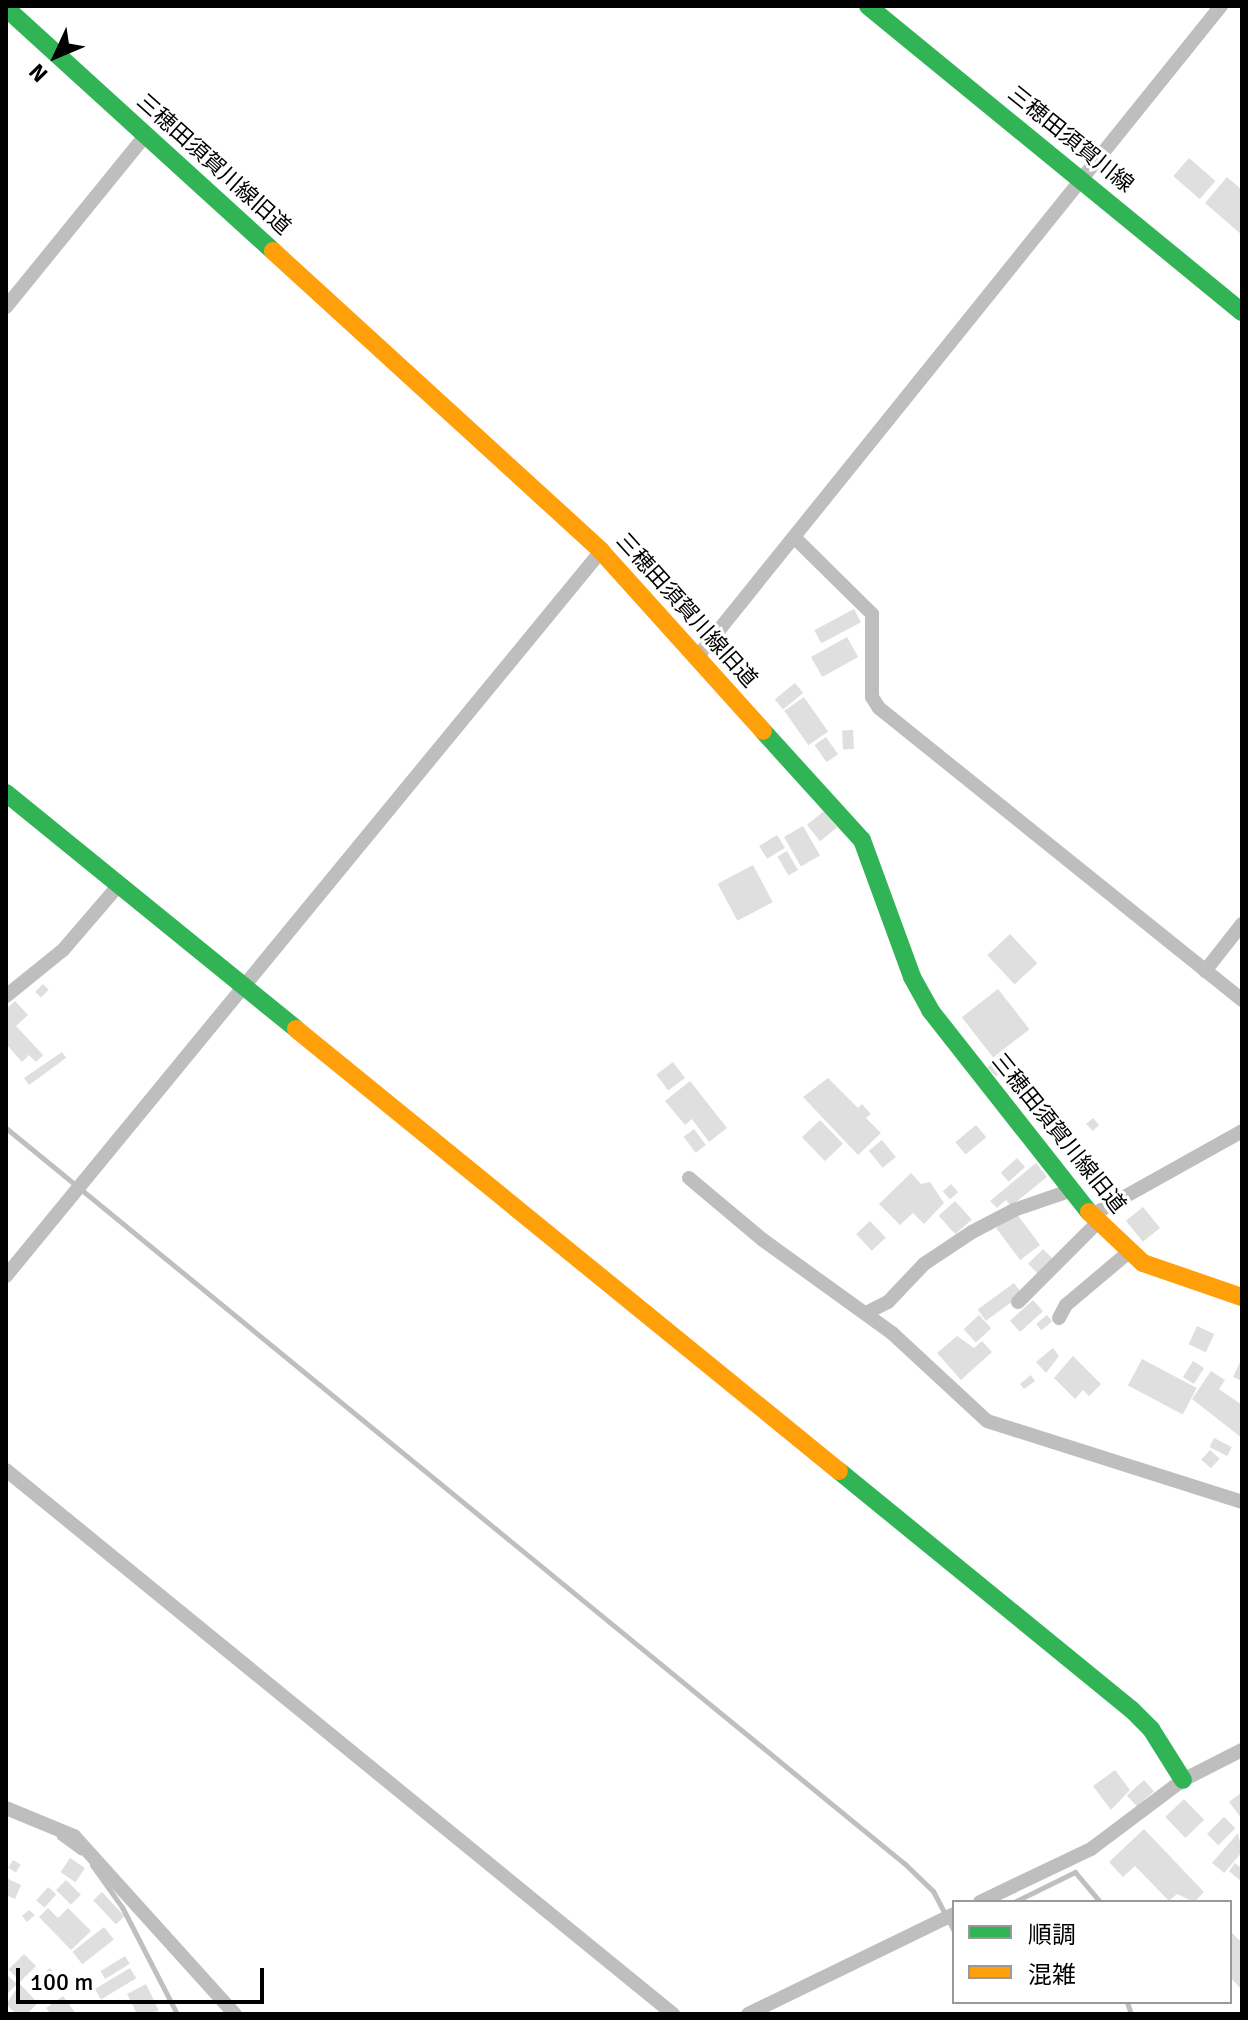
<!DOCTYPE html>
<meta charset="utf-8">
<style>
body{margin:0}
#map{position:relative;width:1248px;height:2020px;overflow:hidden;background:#fff;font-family:Signika,"Noto Sans JP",sans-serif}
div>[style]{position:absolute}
.stream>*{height:5px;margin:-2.5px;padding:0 2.5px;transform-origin:2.5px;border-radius:2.5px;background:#bfbfbf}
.building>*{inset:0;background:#dfdfdf;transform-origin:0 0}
.street>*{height:14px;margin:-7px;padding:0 7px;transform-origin:7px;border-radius:7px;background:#bebebe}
.fast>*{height:18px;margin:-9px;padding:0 9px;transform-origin:9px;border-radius:9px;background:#30b455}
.slow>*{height:18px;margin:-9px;padding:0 9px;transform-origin:9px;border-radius:9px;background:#ff9f0a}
span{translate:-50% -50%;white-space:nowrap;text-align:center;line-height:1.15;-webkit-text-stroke:6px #fff;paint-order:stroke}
.street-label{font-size:22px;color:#000}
.frame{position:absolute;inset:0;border:8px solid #000;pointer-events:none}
.legend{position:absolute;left:952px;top:1900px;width:280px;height:104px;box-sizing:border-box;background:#fff;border:2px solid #999;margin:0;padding:10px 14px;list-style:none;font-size:24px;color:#000}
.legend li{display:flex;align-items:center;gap:16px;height:40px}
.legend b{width:40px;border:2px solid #999}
.north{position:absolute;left:16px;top:16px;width:80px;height:80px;-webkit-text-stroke:6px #fff;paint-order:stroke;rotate:226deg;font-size:22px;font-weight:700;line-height:32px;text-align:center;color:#000}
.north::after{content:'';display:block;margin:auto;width:28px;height:36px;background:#000;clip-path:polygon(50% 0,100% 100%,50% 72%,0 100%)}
.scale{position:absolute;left:16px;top:1968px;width:248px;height:36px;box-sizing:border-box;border:4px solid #000;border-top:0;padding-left:10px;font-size:24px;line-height:28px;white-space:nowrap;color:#000;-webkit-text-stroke:6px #fff;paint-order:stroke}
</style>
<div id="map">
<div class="stream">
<div style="left:6px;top:1128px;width:1162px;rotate:39.31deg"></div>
<div style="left:905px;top:1864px;width:39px;rotate:44deg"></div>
<div style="left:933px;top:1891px;width:45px;rotate:62.3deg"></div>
<div style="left:59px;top:1837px;width:26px;rotate:36deg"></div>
<div style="left:92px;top:1865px;width:52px;rotate:54.5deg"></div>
<div style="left:122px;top:1907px;width:120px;rotate:62.8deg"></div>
<div style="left:1014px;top:1902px;width:68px;rotate:-26.2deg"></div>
<div style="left:1075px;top:1872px;width:39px;rotate:50deg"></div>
<div style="left:1127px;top:2002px;width:13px;rotate:72deg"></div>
</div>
<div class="building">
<div style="left:1189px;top:158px;width:35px;height:24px;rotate:41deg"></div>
<div style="clip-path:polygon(1227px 177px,1242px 190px,1242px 235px,1205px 203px)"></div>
<div style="left:854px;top:609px;width:15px;height:45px;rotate:62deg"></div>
<div style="left:847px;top:637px;width:23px;height:41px;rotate:61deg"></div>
<div style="left:795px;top:683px;width:13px;height:26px;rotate:51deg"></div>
<div style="left:804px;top:697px;width:42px;height:24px;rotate:55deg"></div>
<div style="left:853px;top:730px;width:19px;height:11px;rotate:87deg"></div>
<div style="left:826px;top:737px;width:21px;height:14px;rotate:55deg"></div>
<div style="left:824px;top:811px;width:21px;height:22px;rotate:51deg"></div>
<div style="left:803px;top:826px;width:34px;height:22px;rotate:60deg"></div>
<div style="left:777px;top:835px;width:15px;height:21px;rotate:58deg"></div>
<div style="left:787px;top:851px;width:22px;height:11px;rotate:60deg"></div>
<div style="left:753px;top:865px;width:42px;height:40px;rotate:62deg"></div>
<div style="left:1010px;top:934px;width:40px;height:31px;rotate:47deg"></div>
<div style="left:43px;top:984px;width:8px;height:11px;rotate:45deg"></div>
<div style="left:998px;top:989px;width:51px;height:46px;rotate:52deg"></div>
<div style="clip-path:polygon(15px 1001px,28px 1015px,16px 1026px,43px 1055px,36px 1062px,29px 1055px,22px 1062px,6px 1044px,6px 1009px)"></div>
<div style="clip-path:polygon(62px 1052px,66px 1058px,29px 1085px,24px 1078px)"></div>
<div style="left:1000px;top:1054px;width:12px;height:19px;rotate:42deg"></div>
<div style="left:673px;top:1062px;width:20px;height:21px;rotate:53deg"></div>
<div style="clip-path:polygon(828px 1078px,858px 1108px,862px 1104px,871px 1114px,866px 1118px,881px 1133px,858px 1155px,803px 1097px)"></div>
<div style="clip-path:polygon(690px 1081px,727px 1128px,709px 1142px,692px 1119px,685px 1125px,665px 1101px)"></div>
<div style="clip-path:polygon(1093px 1118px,1099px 1125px,1093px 1131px,1086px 1124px)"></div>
<div style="left:820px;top:1120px;width:33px;height:25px;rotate:46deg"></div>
<div style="left:976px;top:1125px;width:16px;height:27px;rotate:50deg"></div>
<div style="left:694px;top:1129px;width:20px;height:13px;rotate:53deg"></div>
<div style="left:882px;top:1140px;width:22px;height:17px;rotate:51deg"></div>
<div style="left:1017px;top:1158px;width:12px;height:22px;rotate:48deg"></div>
<div style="clip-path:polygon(1036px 1163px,1047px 1177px,1011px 1206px,1006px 1200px,997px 1208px,990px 1201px)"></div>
<div style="clip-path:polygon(911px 1173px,921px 1184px,930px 1182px,944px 1203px,924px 1224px,913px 1213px,900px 1225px,879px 1204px)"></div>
<div style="left:951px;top:1184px;width:11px;height:11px;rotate:49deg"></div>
<div style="left:955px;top:1201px;width:25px;height:22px;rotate:48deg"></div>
<div style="left:1143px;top:1207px;width:27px;height:22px;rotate:51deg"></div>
<div style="left:1016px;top:1213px;width:40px;height:25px;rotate:53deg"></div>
<div style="left:870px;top:1221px;width:23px;height:19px;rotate:47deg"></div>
<div style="left:1043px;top:1249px;width:16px;height:21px;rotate:45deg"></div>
<div style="left:1014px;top:1283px;width:14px;height:45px;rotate:54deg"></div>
<div style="left:1033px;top:1300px;width:15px;height:31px;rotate:48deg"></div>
<div style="left:979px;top:1315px;width:18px;height:21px;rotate:47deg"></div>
<div style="left:1047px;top:1315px;width:8px;height:14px;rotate:50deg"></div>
<div style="left:1197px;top:1326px;width:19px;height:20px;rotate:25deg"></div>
<div style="clip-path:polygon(957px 1336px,974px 1348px,982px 1341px,992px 1352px,961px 1380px,937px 1353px)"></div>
<div style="clip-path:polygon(1053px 1348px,1059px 1356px,1046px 1373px,1036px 1362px)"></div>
<div style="clip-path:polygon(1073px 1356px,1101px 1384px,1089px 1396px,1083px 1390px,1075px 1399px,1054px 1378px)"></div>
<div style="clip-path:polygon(1242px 1358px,1242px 1381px,1233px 1377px)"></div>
<div style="left:1142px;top:1359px;width:62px;height:30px;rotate:28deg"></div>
<div style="left:1193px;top:1361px;width:13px;height:19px;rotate:32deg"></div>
<div style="clip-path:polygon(1211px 1371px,1225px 1380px,1219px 1389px,1242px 1405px,1242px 1438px,1192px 1399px)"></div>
<div style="clip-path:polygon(1031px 1375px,1035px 1381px,1024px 1389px,1020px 1384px)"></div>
<div style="left:1214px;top:1438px;width:20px;height:10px;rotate:27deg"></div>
<div style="left:1210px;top:1450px;width:13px;height:13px;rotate:42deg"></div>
<div style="clip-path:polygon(1115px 1770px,1130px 1790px,1111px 1810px,1093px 1786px)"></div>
<div style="left:1144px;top:1780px;width:15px;height:23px;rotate:48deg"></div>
<div style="clip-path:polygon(1242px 1792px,1242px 1819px,1229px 1802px)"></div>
<div style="left:1184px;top:1799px;width:29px;height:26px;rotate:46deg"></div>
<div style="left:1224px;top:1817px;width:16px;height:24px;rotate:45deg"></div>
<div style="clip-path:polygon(1144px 1829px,1204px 1892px,1194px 1902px,1177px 1894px,1169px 1901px,1135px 1866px,1123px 1877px,1109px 1862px)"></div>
<div style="clip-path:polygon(1238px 1833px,1242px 1852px,1224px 1873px,1212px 1863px)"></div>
<div style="left:70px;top:1858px;width:18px;height:17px;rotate:34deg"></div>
<div style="left:13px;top:1860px;width:9px;height:9px;rotate:32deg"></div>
<div style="clip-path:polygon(1235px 1863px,1242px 1869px,1242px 1882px,1229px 1871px)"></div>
<div style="clip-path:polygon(6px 1878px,21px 1885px,15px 1899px,6px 1895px)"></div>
<div style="left:66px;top:1880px;width:21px;height:14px;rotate:45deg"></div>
<div style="left:48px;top:1887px;width:11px;height:18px;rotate:41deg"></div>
<div style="left:102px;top:1892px;width:33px;height:12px;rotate:47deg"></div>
<div style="clip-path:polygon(48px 1908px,58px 1918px,68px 1908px,91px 1931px,71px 1950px,39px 1917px)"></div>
<div style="clip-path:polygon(29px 1910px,35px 1915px,27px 1922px,22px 1916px)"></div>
<div style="left:104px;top:1927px;width:16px;height:40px;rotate:52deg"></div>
<div style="clip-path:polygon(1230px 1931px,1242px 1943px,1242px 1990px,1230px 1977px)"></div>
<div style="left:24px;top:1954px;width:17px;height:22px;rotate:45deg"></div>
<div style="left:125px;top:1956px;width:9px;height:29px;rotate:58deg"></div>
<div style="left:50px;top:1968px;width:15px;height:15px;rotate:48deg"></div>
<div style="left:130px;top:1968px;width:12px;height:41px;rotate:59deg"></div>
<div style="clip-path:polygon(6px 1974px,17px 1984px,6px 1995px)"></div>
<div style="clip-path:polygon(20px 1984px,38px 2003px,27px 2014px,16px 2014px,6px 2004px)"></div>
<div style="clip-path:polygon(146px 1984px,159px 2011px,137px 2014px,127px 1994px)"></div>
<div style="clip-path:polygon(63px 1996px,76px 2014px,51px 2014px,46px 2008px)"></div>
</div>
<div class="street">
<div style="left:6px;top:307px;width:220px;rotate:-50.9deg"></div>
<div style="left:796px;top:539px;width:107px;rotate:44.6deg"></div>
<div style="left:872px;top:614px;width:83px;rotate:90deg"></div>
<div style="left:872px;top:697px;width:13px;rotate:58deg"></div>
<div style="left:879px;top:708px;width:466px;rotate:38.8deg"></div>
<div style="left:698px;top:656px;width:834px;rotate:-51.18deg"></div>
<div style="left:1205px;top:971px;width:60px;rotate:-51.8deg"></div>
<div style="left:6px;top:996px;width:73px;rotate:-38.9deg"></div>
<div style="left:63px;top:950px;width:86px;rotate:-49.3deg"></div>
<div style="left:689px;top:1178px;width:97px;rotate:40deg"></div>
<div style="left:763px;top:1240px;width:159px;rotate:35.8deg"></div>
<div style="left:892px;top:1333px;width:129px;rotate:42.8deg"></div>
<div style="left:987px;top:1421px;width:268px;rotate:17.6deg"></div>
<div style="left:1092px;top:1215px;width:172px;rotate:-29.2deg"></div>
<div style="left:6px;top:1276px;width:938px;rotate:-50.62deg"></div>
<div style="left:1018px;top:1302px;width:113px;rotate:-45deg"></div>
<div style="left:866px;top:1313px;width:25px;rotate:-27deg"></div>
<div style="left:888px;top:1302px;width:52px;rotate:-46.5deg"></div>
<div style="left:924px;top:1264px;width:58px;rotate:-33.7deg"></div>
<div style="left:972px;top:1232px;width:47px;rotate:-27.6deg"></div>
<div style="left:1014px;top:1210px;width:61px;rotate:-19deg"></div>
<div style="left:1059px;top:1318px;width:15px;rotate:-62deg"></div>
<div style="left:1066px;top:1305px;width:82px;rotate:-40.1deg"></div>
<div style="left:6px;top:1470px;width:861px;rotate:39.2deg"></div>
<div style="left:6px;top:1808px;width:74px;rotate:22.4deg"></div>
<div style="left:74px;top:1836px;width:240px;rotate:47.9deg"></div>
<div style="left:980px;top:1902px;width:123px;rotate:-25.5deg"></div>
<div style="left:1091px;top:1849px;width:115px;rotate:-36.9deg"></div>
<div style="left:1183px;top:1780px;width:66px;rotate:-27deg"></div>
<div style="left:748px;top:2014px;width:229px;rotate:-25.9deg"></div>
</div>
<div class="fast">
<div style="left:868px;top:6px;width:483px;rotate:39.3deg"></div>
<div style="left:6px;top:8px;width:361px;rotate:42.3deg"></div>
<div style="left:763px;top:731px;width:147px;rotate:47.8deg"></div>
<div style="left:862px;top:840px;width:146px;rotate:69.9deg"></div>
<div style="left:912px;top:977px;width:38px;rotate:61deg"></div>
<div style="left:930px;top:1010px;width:257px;rotate:51.8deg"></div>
<div style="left:6px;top:793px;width:374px;rotate:39.1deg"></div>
<div style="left:839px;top:1471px;width:378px;rotate:39.2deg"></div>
<div style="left:1132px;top:1710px;width:27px;rotate:45deg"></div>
<div style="left:1151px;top:1729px;width:60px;rotate:57.9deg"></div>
</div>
<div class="slow">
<div style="left:273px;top:251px;width:445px;rotate:42.4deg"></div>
<div style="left:601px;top:551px;width:242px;rotate:48deg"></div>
<div style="left:296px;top:1029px;width:700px;rotate:39.15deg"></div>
<div style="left:1089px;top:1212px;width:74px;rotate:43.4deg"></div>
<div style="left:1143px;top:1263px;width:105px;rotate:19deg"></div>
</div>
<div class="street-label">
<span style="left:1071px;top:139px;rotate:39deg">三穂田須賀川線</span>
<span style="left:214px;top:164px;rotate:42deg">三穂田須賀川線旧道</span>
<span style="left:687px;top:610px;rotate:48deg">三穂田須賀川線旧道</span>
<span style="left:1059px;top:1133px;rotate:51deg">三穂田須賀川線旧道</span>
</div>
<div class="frame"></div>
<ul class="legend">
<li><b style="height:10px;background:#30b455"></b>順調</li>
<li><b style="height:10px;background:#ff9f0a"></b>混雑</li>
</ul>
<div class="north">N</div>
<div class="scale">100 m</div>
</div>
